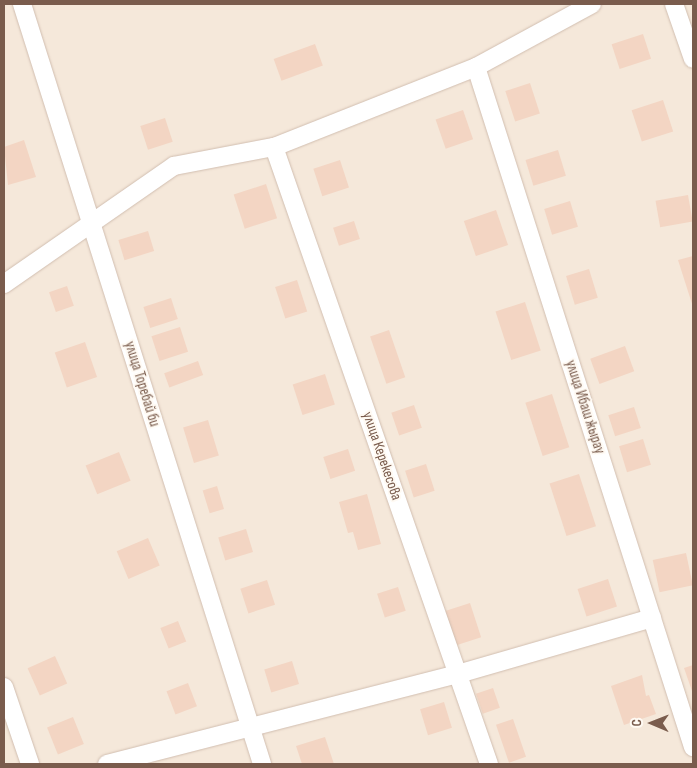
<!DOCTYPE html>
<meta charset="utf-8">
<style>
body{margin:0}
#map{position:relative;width:697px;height:768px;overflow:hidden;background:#fdf6ec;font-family:"Sofia Sans Condensed",sans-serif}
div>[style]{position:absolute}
.residential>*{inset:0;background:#f5e8da;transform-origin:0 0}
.building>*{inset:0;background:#f3d5c3;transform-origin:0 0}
.roads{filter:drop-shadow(0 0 1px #d1beb0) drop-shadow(0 0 1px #d1beb0)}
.minor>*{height:18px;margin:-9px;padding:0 9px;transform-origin:9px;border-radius:9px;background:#fff}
span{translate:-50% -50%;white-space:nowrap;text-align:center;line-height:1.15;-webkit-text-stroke:4px #fffaf3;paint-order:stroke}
.street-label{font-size:15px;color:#7a5c4d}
.frame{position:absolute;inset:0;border:5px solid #7a5c4d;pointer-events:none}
.north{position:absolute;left:627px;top:698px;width:50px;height:50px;-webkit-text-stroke:4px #fffaf3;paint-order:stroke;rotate:271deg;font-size:14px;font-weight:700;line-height:20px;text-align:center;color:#7a5c4d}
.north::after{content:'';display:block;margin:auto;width:18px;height:22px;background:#7a5c4d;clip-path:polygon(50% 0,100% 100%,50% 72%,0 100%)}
</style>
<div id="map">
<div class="residential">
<div style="left:4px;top:4px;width:689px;height:760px"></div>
</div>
<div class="building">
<div style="left:643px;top:34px;width:26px;height:33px;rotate:72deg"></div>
<div style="left:315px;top:44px;width:23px;height:44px;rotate:70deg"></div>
<div style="left:530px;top:83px;width:32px;height:26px;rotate:72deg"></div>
<div style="left:663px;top:100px;width:33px;height:33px;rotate:72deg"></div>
<div style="left:463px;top:110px;width:31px;height:29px;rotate:71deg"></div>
<div style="left:165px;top:118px;width:25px;height:26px;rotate:72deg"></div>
<div style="clip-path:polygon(24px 140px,36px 177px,8px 185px,4px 147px)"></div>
<div style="left:558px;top:150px;width:27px;height:34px;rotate:73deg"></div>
<div style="left:340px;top:160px;width:29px;height:28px;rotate:72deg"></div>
<div style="left:266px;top:184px;width:36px;height:34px;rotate:72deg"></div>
<div style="left:688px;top:195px;width:27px;height:33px;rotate:80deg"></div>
<div style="left:570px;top:201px;width:27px;height:27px;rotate:73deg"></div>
<div style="left:496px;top:210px;width:37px;height:34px;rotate:71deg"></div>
<div style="left:354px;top:221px;width:19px;height:22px;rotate:72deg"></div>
<div style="left:148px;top:231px;width:21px;height:31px;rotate:73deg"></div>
<div style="clip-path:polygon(693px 256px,693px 307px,678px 260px)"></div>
<div style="left:589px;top:269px;width:30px;height:24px;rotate:73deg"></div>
<div style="left:297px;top:280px;width:33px;height:23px;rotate:72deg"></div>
<div style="left:67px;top:286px;width:21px;height:19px;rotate:71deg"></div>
<div style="left:171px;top:298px;width:22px;height:29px;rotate:72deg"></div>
<div style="left:525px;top:302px;width:51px;height:31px;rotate:72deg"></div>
<div style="left:180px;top:327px;width:26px;height:30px;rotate:72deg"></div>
<div style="left:389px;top:330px;width:50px;height:20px;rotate:71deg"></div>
<div style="left:85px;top:342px;width:37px;height:32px;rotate:71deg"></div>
<div style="left:625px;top:346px;width:27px;height:37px;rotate:70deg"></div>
<div style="left:198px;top:361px;width:15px;height:36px;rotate:70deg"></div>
<div style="left:325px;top:374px;width:32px;height:34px;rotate:72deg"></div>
<div style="left:552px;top:394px;width:56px;height:28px;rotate:72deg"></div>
<div style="left:414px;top:405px;width:24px;height:24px;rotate:71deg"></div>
<div style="left:634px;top:407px;width:22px;height:27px;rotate:72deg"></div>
<div style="left:208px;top:420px;width:37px;height:26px;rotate:73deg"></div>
<div style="left:643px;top:439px;width:27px;height:25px;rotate:73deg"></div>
<div style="left:348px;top:449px;width:23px;height:26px;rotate:72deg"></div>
<div style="left:119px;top:452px;width:31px;height:36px;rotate:68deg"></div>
<div style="left:426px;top:464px;width:28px;height:22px;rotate:72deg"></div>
<div style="left:579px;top:474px;width:55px;height:31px;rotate:72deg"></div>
<div style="left:217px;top:486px;width:24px;height:15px;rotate:73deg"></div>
<div style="clip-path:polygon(367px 494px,381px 544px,358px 550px,353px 532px,348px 533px,339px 502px)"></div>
<div style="left:246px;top:529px;width:24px;height:29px;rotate:73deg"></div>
<div style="left:148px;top:538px;width:30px;height:34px;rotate:67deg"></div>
<div style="left:686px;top:553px;width:33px;height:34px;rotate:78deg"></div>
<div style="left:608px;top:579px;width:29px;height:32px;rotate:72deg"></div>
<div style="left:267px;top:580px;width:26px;height:28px;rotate:72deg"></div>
<div style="left:398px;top:587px;width:25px;height:22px;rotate:72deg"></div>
<div style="left:470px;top:603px;width:36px;height:26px;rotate:72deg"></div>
<div style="left:178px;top:621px;width:22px;height:19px;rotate:68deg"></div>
<div style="left:55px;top:656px;width:30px;height:30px;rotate:66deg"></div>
<div style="left:292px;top:661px;width:24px;height:29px;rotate:73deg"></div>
<div style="clip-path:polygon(693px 665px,693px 694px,684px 668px)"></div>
<div style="clip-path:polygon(642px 675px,646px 696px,649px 695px,656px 714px,624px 725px,611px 686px)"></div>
<div style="left:188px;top:683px;width:25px;height:23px;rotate:69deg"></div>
<div style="left:493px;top:688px;width:21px;height:18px;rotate:71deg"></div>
<div style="left:444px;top:702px;width:27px;height:25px;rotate:73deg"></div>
<div style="left:73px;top:717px;width:29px;height:28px;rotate:68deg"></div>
<div style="left:513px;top:719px;width:40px;height:18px;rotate:71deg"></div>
<div style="clip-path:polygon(325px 737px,334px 764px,302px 764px,296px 746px)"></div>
</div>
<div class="roads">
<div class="minor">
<div style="left:22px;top:4px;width:797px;rotate:72.47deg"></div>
<div style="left:674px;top:4px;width:58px;rotate:70.9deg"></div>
<div style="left:476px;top:67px;width:714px;rotate:72.3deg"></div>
<div style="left:274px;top:147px;width:653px;rotate:70.79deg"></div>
<div style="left:4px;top:284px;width:207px;rotate:-34.8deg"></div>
<div style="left:174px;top:166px;width:102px;rotate:-10.8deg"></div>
<div style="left:274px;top:147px;width:217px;rotate:-21.6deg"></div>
<div style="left:476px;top:67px;width:132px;rotate:-28.5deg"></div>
<div style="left:4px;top:687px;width:81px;rotate:71.3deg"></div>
<div style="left:107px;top:764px;width:362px;rotate:-14.4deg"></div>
<div style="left:458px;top:674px;width:202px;rotate:-16.1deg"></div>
</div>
</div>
<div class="street-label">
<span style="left:142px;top:384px;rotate:73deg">улица Торебай би</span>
<span style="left:585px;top:407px;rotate:72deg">улица Ибаш жырау</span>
<span style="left:382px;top:456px;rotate:71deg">улица Керекесова</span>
</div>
<div class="frame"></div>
<div class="north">С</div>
</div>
